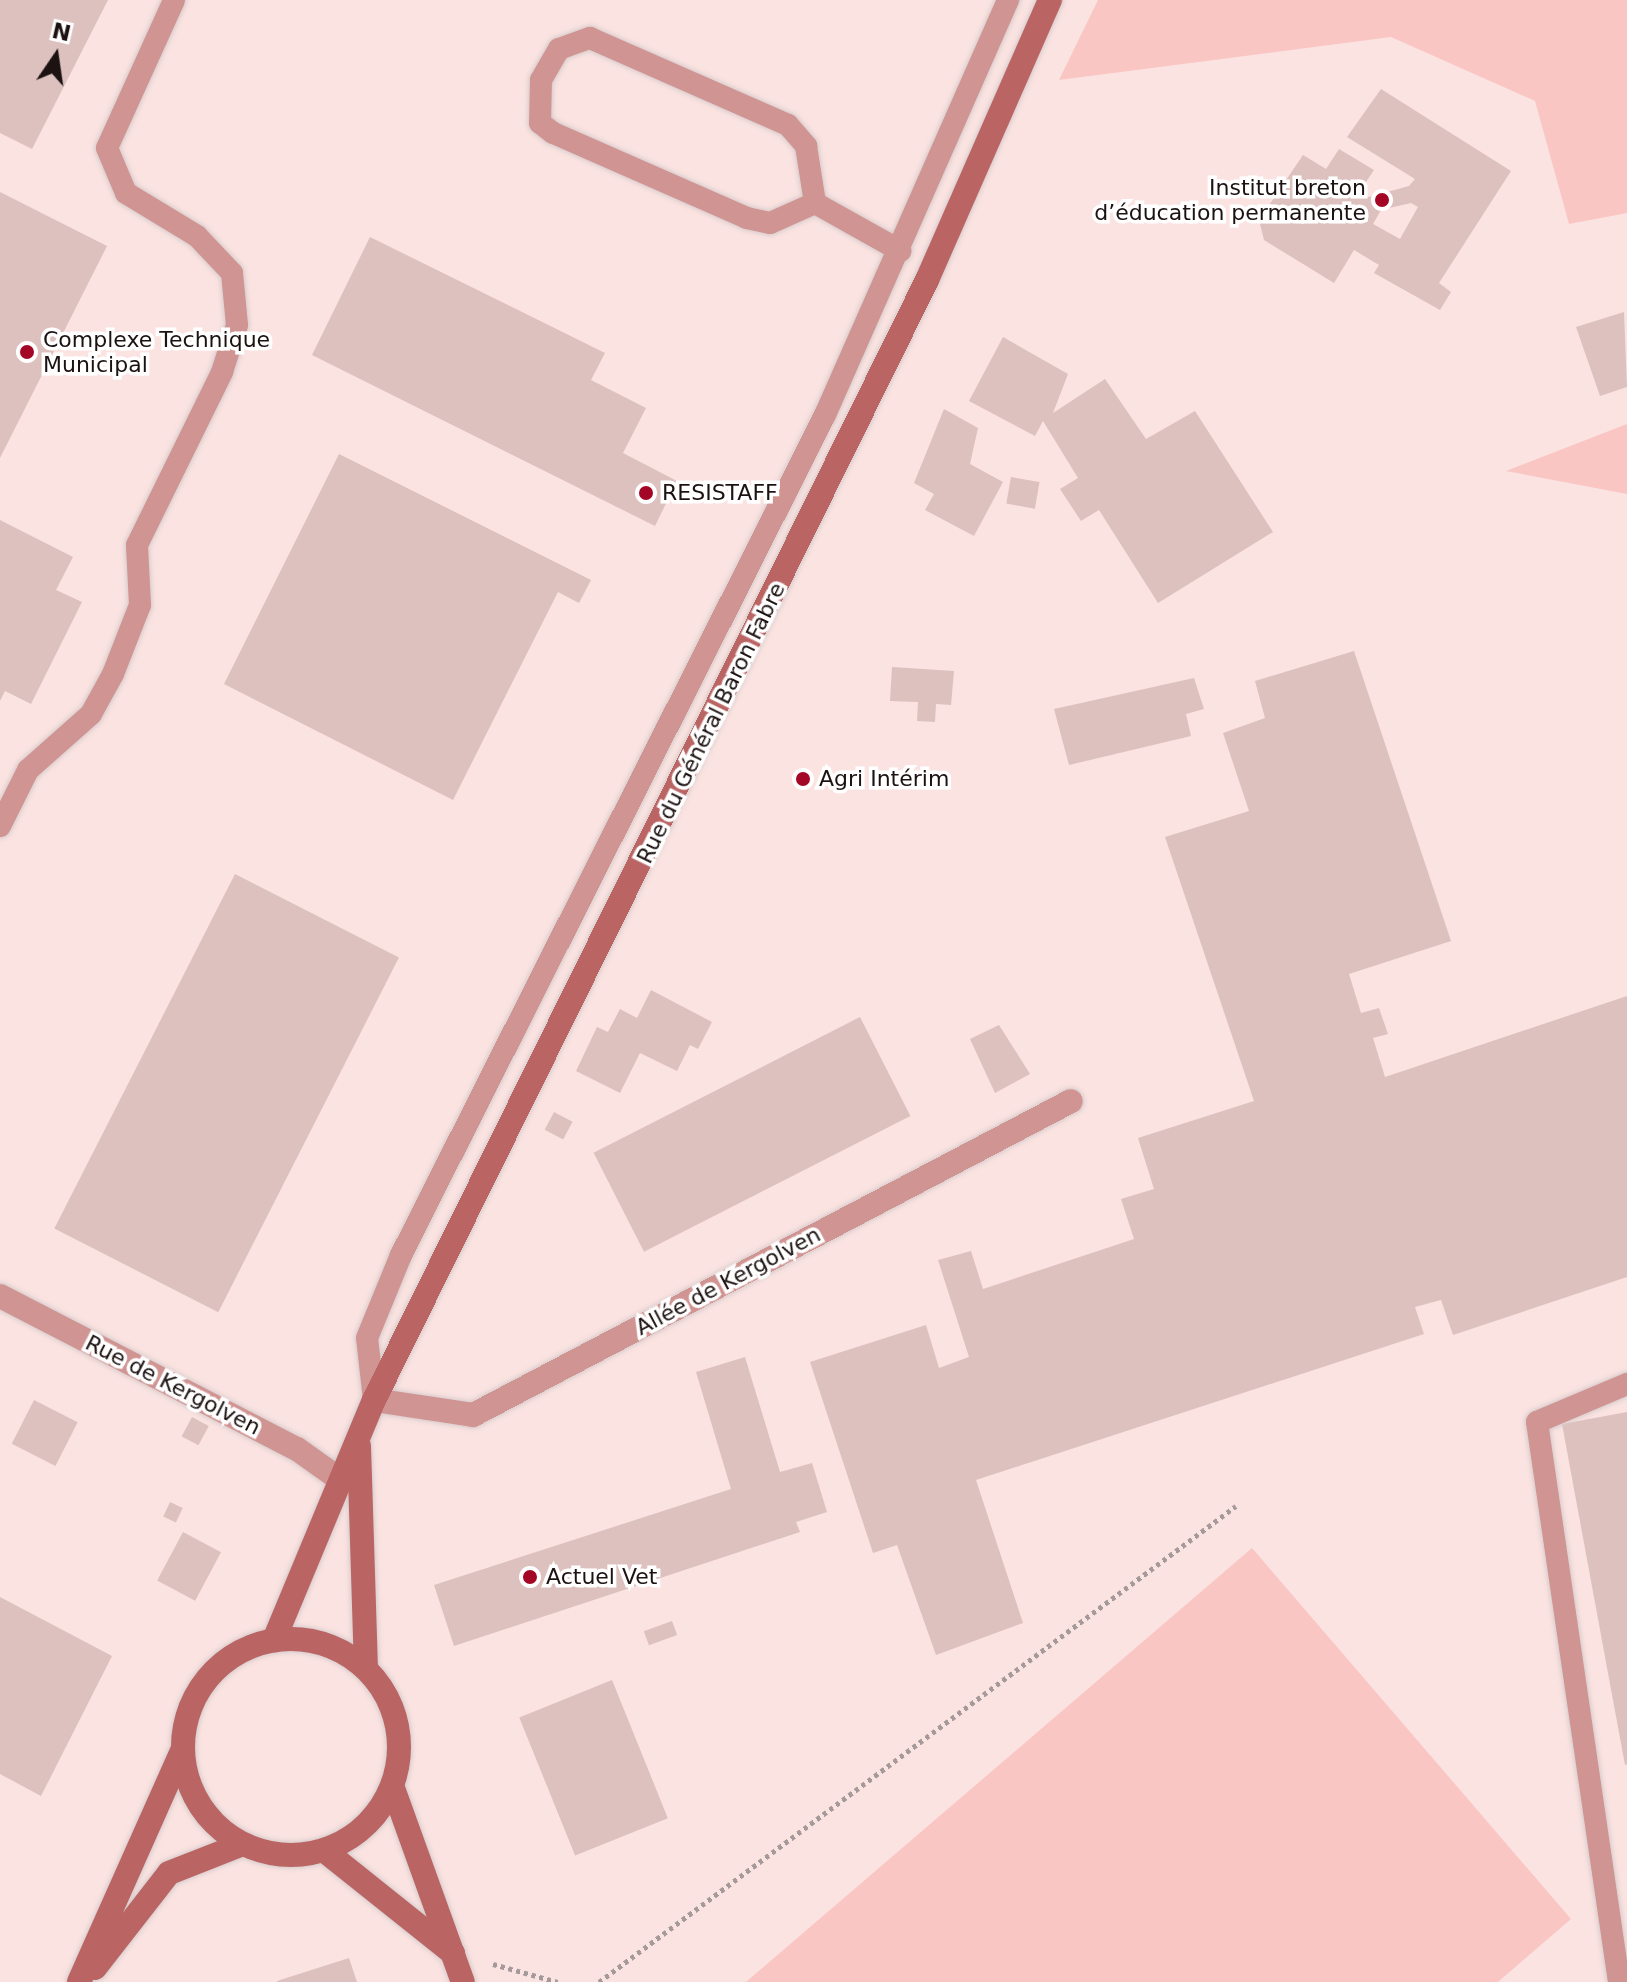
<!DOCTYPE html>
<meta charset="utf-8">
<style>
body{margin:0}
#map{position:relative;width:1627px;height:1982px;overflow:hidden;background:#fcf0ef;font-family:"DejaVu Sans",sans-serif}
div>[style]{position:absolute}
.built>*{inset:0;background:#fae3e1;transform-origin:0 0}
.green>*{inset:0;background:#fac6c4}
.building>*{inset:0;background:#ddc1bf;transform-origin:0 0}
.path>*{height:5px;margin-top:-2.5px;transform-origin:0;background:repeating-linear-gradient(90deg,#a59a99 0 4px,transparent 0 8px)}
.roads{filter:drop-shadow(0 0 2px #d8cccc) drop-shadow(0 0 2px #d8cccc)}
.lane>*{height:22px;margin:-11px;padding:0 11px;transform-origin:11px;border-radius:11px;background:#d09492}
.street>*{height:24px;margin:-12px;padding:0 12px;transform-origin:12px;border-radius:12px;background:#d09492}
.secondary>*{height:24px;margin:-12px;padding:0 12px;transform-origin:12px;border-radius:12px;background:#ba6464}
.secondary>.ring{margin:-12px;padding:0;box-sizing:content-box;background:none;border:24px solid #ba6464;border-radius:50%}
.dots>*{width:22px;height:22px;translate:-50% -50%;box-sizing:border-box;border:4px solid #fff;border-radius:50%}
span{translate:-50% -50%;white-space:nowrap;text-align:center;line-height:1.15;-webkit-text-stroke:7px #fff;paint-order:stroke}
.poi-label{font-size:22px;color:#1c1212}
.right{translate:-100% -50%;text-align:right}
.left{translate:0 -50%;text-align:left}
.street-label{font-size:22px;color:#1c1212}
.north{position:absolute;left:16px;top:16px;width:80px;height:80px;-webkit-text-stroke:6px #fff;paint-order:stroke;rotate:13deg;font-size:22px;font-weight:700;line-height:32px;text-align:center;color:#1c1212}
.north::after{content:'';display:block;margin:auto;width:28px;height:36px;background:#1c1212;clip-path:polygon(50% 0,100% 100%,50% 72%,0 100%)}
</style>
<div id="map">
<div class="built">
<div style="left:0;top:0;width:1627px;height:1982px"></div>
</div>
<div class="green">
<div style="clip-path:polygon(1098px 0,1627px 0,1627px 213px,1569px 224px,1535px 101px,1391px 37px,1059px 80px)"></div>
<div style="clip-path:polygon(1627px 424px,1627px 494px,1506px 471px)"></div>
<div style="clip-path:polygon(1252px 1548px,1571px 1919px,1498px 1982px,746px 1982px)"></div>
</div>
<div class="building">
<div style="clip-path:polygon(0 0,108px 0,32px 149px,0 133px)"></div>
<div style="clip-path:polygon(evenodd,1381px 89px,1511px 171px,1439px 283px,1451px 292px,1440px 310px,1374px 273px,1379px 265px,1354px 250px,1334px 283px,1264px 240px,1259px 220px,1303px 155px,1326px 169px,1339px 149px,1374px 170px,1360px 191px,1369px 197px,1409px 186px,1415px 179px,1347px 137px,1381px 89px,1411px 203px,1418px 207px,1400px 239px,1373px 224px,1381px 210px,1411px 203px)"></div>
<div style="clip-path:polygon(0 192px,107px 246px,0 458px)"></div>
<div style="clip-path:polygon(370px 237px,605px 353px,591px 380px,646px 408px,623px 453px,677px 481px,655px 526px,312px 355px)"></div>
<div style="clip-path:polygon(1624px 312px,1627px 387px,1600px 396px,1576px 327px)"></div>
<div style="clip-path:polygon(1003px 337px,1068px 374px,1053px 413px,1105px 379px,1146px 439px,1195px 411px,1273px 532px,1158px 603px,1099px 510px,1081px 521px,1060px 489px,1078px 478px,1043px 421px,1035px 436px,969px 401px)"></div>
<div style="clip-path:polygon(944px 409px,978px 428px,970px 464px,1003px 482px,974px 536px,925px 510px,934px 494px,914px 483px)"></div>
<div style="clip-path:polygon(339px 454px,591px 580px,579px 603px,558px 592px,453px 800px,224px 684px)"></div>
<div style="left:1011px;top:477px;width:29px;height:27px;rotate:10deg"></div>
<div style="clip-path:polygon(0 520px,73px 557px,56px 590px,82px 602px,31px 704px,5px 691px,0 701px)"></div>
<div style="clip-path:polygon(1354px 651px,1451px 941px,1349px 974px,1361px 1013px,1379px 1008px,1388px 1034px,1373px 1038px,1385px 1077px,1627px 996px,1627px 1277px,1453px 1335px,1441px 1300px,1415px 1307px,1424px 1334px,976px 1480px,1023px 1623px,936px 1655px,897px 1545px,873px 1553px,810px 1362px,926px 1325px,939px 1368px,969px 1357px,938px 1260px,971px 1251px,983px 1289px,1134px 1239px,1121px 1199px,1154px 1189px,1138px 1138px,1254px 1101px,1165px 837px,1249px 811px,1223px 733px,1265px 718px,1255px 681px)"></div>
<div style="clip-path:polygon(892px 667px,954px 671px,951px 705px,936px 704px,935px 722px,917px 721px,918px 702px,890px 701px)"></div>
<div style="clip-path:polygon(1194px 678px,1204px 709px,1186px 714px,1191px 736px,1069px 765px,1054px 709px)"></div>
<div style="left:235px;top:874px;width:184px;height:398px;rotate:27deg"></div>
<div style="clip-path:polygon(651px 990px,712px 1022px,698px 1049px,690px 1045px,677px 1071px,640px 1053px,620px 1093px,576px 1071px,597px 1027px,608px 1032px,620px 1009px,637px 1018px)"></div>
<div style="left:860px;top:1017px;width:111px;height:299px;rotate:63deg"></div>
<div style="clip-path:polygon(999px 1025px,1030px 1074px,995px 1093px,970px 1039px)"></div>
<div style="left:554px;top:1112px;width:21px;height:20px;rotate:28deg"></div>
<div style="clip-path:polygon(745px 1357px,780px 1472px,812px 1463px,827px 1512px,796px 1522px,800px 1532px,454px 1646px,434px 1585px,731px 1489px,696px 1372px)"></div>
<div style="left:34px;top:1400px;width:49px;height:49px;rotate:27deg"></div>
<div style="clip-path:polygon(1627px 1412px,1627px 1764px,1625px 1765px,1562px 1424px)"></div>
<div style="left:192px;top:1417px;width:19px;height:22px;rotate:28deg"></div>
<div style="left:170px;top:1502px;width:14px;height:16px;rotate:25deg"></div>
<div style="left:183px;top:1532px;width:43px;height:55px;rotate:28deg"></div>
<div style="clip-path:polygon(0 1597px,112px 1656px,41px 1796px,0 1774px)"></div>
<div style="left:672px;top:1621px;width:15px;height:30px;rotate:70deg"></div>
<div style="left:612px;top:1680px;width:149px;height:100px;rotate:68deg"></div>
<div style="clip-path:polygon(349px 1958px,357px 1982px,278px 1982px,277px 1981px)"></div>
</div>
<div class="path">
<div style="left:493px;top:1964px;width:67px;rotate:15.5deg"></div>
<div style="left:599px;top:1982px;width:795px;rotate:-36.77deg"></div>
</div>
<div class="roads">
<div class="lane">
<div style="left:815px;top:203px;width:49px;rotate:156deg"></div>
<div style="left:770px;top:223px;width:24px;rotate:-168deg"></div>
<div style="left:747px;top:218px;width:212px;rotate:-156.3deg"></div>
<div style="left:553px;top:133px;width:16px;rotate:-142deg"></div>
<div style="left:540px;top:123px;width:43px;rotate:-88.7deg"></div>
<div style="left:541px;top:80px;width:36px;rotate:-60deg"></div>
<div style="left:559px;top:49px;width:33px;rotate:-20deg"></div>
<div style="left:590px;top:38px;width:216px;rotate:23.7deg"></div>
<div style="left:788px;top:125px;width:28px;rotate:49deg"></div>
<div style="left:806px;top:146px;width:58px;rotate:81deg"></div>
<div style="left:815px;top:203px;width:98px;rotate:29.2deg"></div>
<div style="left:0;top:826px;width:63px;rotate:-63.4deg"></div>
<div style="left:28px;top:770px;width:84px;rotate:-41.6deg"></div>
<div style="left:91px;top:714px;width:46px;rotate:-61.2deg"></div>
<div style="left:113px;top:674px;width:74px;rotate:-68.6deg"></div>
<div style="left:140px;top:605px;width:60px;rotate:-92.9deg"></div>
<div style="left:137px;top:545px;width:193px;rotate:-63.8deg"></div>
<div style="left:222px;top:372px;width:49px;rotate:-72.3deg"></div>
<div style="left:237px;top:325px;width:52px;rotate:-95.5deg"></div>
<div style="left:232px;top:273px;width:51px;rotate:-133.4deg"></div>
<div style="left:197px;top:236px;width:83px;rotate:-148.8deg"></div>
<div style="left:126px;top:193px;width:49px;rotate:-112.9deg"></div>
<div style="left:107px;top:148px;width:162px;rotate:-65.6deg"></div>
<div style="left:374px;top:1400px;width:62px;rotate:-96.4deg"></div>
<div style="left:367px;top:1338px;width:90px;rotate:-67.7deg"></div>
<div style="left:401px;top:1255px;width:941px;rotate:-63.22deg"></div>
<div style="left:825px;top:415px;width:454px;rotate:-66.2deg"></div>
<div style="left:1619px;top:1982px;width:566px;rotate:-98.33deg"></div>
<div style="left:1537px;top:1422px;width:98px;rotate:-22.9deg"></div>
</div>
<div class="street">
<div style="left:0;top:1296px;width:334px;rotate:27.3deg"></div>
<div style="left:297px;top:1449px;width:55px;rotate:35.4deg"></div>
<div style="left:374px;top:1400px;width:100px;rotate:8.6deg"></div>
<div style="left:473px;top:1415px;width:675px;rotate:-27.7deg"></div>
</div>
<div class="secondary">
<div style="left:359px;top:1446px;width:222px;rotate:88.2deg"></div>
<div class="ring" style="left:183px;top:1639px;width:192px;height:192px"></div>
<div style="left:274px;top:1640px;width:260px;rotate:-67.4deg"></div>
<div style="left:374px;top:1400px;width:1249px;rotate:-63.72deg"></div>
<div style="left:927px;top:280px;width:306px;rotate:-66.3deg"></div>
<div style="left:393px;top:1788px;width:206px;rotate:70.2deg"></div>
<div style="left:325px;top:1851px;width:164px;rotate:38.6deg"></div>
<div style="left:95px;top:1968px;width:120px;rotate:-52.1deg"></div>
<div style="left:169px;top:1873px;width:79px;rotate:-21.4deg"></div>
<div style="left:79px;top:1982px;width:253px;rotate:-66deg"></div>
</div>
</div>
<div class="dots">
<div style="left:1382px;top:200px;background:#a40626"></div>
<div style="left:27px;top:352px;background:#a40626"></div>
<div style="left:646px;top:493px;background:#a40626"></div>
<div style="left:803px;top:779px;background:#a40626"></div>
<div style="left:530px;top:1577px;background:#a40626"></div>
</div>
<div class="poi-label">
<span class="right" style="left:1366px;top:200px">Institut breton<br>d’éducation permanente</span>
<span class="left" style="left:43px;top:352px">Complexe Technique<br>Municipal</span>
<span class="left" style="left:662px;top:493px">RESISTAFF</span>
<span class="left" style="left:819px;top:779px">Agri Intérim</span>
<span class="left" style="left:546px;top:1577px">Actuel Vet</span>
</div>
<div class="street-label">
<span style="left:711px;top:723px;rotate:-64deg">Rue du Général Baron Fabre</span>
<span style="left:728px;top:1281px;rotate:-28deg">Allée de Kergolven</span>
<span style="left:173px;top:1385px;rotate:27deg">Rue de Kergolven</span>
</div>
<div class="north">N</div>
</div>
